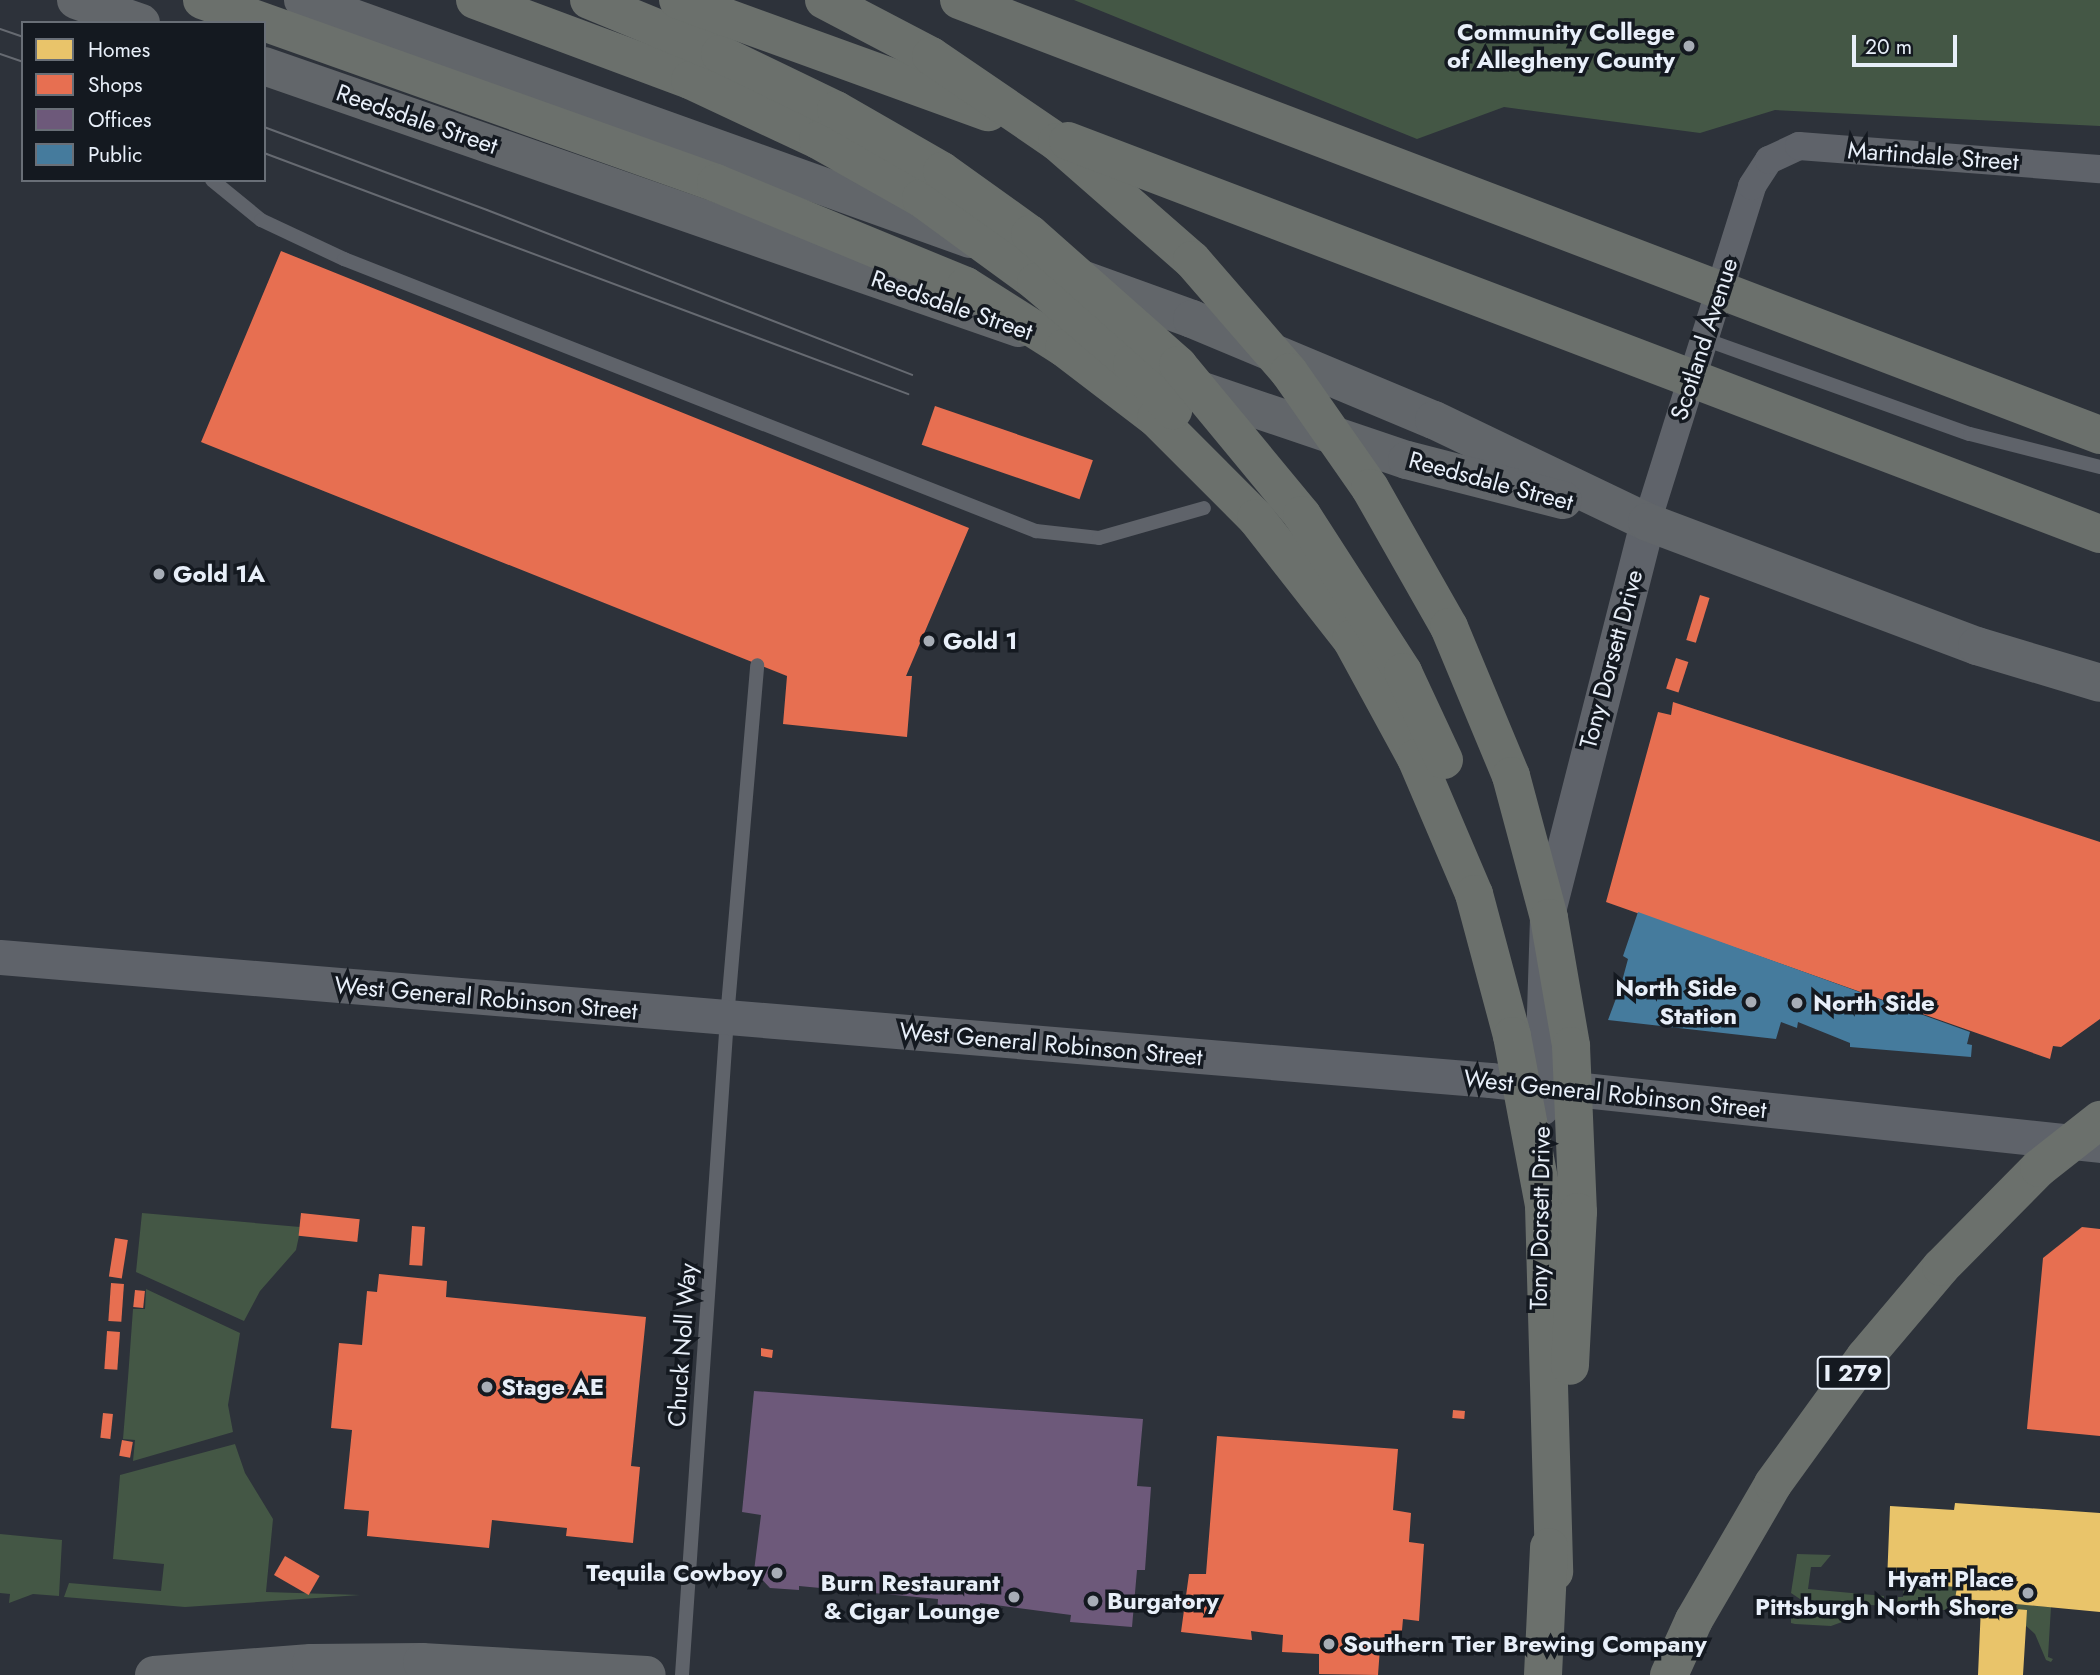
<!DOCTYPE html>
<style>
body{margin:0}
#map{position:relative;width:2100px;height:1675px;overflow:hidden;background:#2d323a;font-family:Jost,sans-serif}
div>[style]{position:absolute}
.green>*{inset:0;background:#445745}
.homes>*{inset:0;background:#e9c46a}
.shops>*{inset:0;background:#e76f51;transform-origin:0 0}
.offices>*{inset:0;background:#6d597a}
.public>*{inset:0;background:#457b9d}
.service>*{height:14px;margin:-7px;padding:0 7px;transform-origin:7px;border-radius:7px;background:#5f636a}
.minor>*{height:28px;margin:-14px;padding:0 14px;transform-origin:14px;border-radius:14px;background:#5f636a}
.tertiary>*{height:35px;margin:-17.5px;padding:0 17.5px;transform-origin:17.5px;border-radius:17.5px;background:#5f636a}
.secondary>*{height:38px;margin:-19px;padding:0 19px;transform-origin:19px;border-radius:19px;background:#62666a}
.motorway>*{height:38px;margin:-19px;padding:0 19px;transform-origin:19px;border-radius:19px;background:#6b706c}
.tram>*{height:2px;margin:-1px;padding:0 1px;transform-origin:1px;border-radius:1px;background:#666a71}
.dots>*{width:19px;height:19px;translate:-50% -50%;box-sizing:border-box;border:4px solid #141920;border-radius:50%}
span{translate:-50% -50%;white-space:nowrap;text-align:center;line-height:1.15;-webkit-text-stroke:7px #141920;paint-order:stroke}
.shield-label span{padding:2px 5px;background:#141920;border:2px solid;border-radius:5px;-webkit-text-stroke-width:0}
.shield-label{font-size:23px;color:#e8eff9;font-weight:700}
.poi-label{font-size:24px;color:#e8eff9;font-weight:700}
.right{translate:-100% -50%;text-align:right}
.left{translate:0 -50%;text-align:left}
.street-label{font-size:24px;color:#e8eff9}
.legend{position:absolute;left:21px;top:21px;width:245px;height:161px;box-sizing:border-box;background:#141920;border:2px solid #696f77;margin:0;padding:9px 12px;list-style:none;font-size:21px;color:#e8eff9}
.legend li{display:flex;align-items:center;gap:14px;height:35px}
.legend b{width:35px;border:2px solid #696f77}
.scale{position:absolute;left:1852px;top:35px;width:105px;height:32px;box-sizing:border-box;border:4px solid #e8eff9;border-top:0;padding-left:9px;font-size:21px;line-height:24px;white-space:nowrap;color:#e8eff9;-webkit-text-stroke:5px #141920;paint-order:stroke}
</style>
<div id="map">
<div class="green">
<div style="clip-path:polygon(1074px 0,2100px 0,2100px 126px,1775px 110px,1700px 133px,1504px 107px,1417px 139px)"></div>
<div style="clip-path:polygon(142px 1213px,300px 1227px,299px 1236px,296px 1250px,260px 1291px,244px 1321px,136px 1272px)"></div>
<div style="clip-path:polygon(146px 1289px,240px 1333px,228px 1405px,233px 1432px,133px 1461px,135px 1440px,123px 1439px,128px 1378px,133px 1309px,145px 1309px)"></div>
<div style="clip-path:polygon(235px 1444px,245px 1473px,273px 1519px,266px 1592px,360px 1595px,185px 1607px,64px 1597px,69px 1583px,161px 1591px,164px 1564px,113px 1559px,120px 1475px)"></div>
<div style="clip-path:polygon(0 1534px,62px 1540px,59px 1596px,33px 1594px,9px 1603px,10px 1594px,0 1593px)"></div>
<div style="clip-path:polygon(1797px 1554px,1831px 1555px,1821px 1567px,1811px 1567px,1808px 1589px,1884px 1596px,1883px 1606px,1800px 1599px,1791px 1593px)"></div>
<div style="clip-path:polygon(1904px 1583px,1957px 1587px,1955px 1599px,1966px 1600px,1965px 1611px,1897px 1608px,1898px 1597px,1903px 1597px)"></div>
<div style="clip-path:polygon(2015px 1604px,2051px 1607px,2048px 1657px,2053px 1659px,2051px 1662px,2046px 1660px,2035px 1634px,2025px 1625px,2015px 1609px)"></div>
<div style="clip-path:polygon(1791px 1605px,1798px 1609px,1864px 1614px,1831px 1626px,1795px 1624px,1791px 1623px)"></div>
</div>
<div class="homes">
<div style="clip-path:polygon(1955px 1503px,2100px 1513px,2100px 1612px,2015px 1604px,2015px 1609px,2027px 1610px,2023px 1675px,1978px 1675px,1981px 1606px,1995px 1607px,1996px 1601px,1955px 1599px,1957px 1587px,1887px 1582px,1890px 1506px,1954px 1510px)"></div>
</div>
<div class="shops">
<div style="clip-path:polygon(281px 251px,969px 528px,906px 676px,912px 676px,907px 737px,783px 724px,787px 676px,201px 442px)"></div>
<div style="left:935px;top:406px;width:167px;height:41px;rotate:19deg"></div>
<div style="left:1700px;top:595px;width:10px;height:47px;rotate:17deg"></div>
<div style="left:1676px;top:658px;width:13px;height:32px;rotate:18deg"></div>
<div style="clip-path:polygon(1673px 702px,2100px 842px,2100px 1019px,2061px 1047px,2053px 1046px,2050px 1059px,1606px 902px,1658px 712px,1671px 715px)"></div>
<div style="left:301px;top:1213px;width:59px;height:23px;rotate:6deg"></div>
<div style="left:412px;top:1226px;width:13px;height:39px;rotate:4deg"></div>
<div style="clip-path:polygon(2082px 1227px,2100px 1229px,2100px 1436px,2027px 1429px,2043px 1258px)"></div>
<div style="left:115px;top:1238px;width:13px;height:39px;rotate:9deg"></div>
<div style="clip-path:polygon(379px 1274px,447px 1281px,446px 1297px,646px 1317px,631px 1466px,640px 1467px,633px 1543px,566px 1536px,567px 1528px,492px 1520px,489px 1548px,367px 1536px,369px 1511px,344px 1509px,352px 1430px,331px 1428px,339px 1343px,362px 1345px,367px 1291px,377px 1292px)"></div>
<div style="left:111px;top:1283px;width:13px;height:38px;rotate:4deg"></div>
<div style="left:135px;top:1290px;width:10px;height:17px;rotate:6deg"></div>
<div style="left:107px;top:1331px;width:13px;height:38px;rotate:4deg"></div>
<div style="clip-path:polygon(761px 1348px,773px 1350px,772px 1358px,761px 1356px)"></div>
<div style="left:1453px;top:1410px;width:12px;height:8px;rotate:5deg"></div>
<div style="left:103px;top:1413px;width:10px;height:25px;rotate:6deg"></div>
<div style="clip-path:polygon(1217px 1436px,1398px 1449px,1393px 1510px,1411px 1513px,1409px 1542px,1424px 1544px,1419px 1621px,1403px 1619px,1400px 1653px,1380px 1648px,1378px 1675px,1319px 1674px,1319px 1654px,1282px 1652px,1283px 1635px,1251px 1631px,1252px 1640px,1181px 1632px,1189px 1574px,1206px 1574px)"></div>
<div style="left:122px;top:1440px;width:11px;height:16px;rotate:10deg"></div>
<div style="left:285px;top:1556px;width:40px;height:22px;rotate:30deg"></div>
</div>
<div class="offices">
<div style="clip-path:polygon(754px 1391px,1143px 1419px,1137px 1486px,1151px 1487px,1145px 1570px,1137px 1570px,1132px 1627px,1070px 1622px,1071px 1615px,980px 1603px,978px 1618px,937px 1614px,938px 1599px,799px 1586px,799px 1590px,770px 1588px,754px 1571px,761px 1515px,742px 1512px)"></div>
</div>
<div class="public">
<div style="clip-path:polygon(1638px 912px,1970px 1032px,1967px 1044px,1972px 1045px,1971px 1057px,1850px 1047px,1850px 1043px,1798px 1022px,1797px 1028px,1781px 1022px,1776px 1039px,1608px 1020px,1621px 985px,1628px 959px,1623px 956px)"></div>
</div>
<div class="service">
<div style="left:212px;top:180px;width:63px;rotate:39.2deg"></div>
<div style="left:261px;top:220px;width:92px;rotate:25.2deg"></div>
<div style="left:344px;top:259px;width:744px;rotate:21.46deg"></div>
<div style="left:1036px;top:531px;width:63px;rotate:6.3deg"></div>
<div style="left:1099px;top:538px;width:109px;rotate:-15.9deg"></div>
<div style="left:1704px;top:339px;width:282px;rotate:19.7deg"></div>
<div style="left:1970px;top:434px;width:134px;rotate:14.2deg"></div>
<div style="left:682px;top:1675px;width:659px;rotate:-86.08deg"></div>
<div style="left:727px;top:1018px;width:354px;rotate:-85.1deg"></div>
</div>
<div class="minor">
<div style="left:1647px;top:522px;width:352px;rotate:-72.6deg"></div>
<div style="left:1752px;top:186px;width:31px;rotate:-57deg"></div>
<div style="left:1769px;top:160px;width:33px;rotate:-25deg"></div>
<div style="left:1799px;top:146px;width:302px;rotate:4.4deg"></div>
</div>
<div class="tertiary">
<div style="left:0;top:957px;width:1495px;rotate:4.72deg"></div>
<div style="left:1490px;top:1080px;width:613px;rotate:6.08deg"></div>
<div style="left:1541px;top:1108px;width:193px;rotate:-88.2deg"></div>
<div style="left:1547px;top:915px;width:406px;rotate:-75.7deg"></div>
</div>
<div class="secondary">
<div style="left:76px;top:0;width:69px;rotate:19.5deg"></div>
<div style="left:303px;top:0;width:709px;rotate:19.71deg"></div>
<div style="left:264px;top:66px;width:799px;rotate:19.14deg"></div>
<div style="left:1079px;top:278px;width:120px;rotate:19.9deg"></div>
<div style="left:1192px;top:319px;width:262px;rotate:22.7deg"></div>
<div style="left:1434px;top:420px;width:236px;rotate:25.6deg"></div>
<div style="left:1647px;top:522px;width:353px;rotate:20.6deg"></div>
<div style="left:1977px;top:646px;width:128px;rotate:16.7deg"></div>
<div style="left:1182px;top:384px;width:237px;rotate:18.7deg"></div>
<div style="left:1407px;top:460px;width:161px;rotate:14.4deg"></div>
<div style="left:154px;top:1675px;width:157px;rotate:-4.4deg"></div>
<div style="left:311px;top:1663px;width:111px;rotate:-0.5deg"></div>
<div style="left:422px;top:1662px;width:225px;rotate:3.3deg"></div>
</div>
<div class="motorway">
<div style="left:202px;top:0;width:546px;rotate:19.6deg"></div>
<div style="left:716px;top:183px;width:270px;rotate:22.4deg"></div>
<div style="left:966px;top:286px;width:116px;rotate:32.3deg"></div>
<div style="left:1064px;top:348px;width:116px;rotate:37.3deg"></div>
<div style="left:1156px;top:418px;width:141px;rotate:45deg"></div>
<div style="left:1256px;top:518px;width:154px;rotate:51.9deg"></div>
<div style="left:1351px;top:639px;width:136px;rotate:61.4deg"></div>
<div style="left:1416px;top:758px;width:148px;rotate:66.9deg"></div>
<div style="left:1474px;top:894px;width:147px;rotate:75deg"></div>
<div style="left:1512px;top:1036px;width:173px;rotate:79.3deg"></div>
<div style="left:1544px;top:1206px;width:366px;rotate:88.4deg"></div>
<div style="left:475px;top:0;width:229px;rotate:20.4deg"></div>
<div style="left:690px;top:80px;width:141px;rotate:25.1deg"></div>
<div style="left:818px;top:140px;width:118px;rotate:29.4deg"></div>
<div style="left:921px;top:198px;width:142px;rotate:36.1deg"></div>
<div style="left:1036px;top:282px;width:126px;rotate:40.5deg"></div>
<div style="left:1132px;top:364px;width:62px;rotate:48.3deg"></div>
<div style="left:589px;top:0;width:142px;rotate:22.4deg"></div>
<div style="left:720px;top:54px;width:129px;rotate:25.8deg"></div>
<div style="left:836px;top:110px;width:122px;rotate:29.9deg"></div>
<div style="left:942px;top:171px;width:108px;rotate:35.6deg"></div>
<div style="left:1030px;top:234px;width:198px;rotate:41.5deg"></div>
<div style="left:1178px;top:365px;width:195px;rotate:50.4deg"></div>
<div style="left:1302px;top:515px;width:187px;rotate:57.2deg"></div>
<div style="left:1403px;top:672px;width:97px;rotate:65deg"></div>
<div style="left:678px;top:0;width:330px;rotate:19.9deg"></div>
<div style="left:824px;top:0;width:121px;rotate:27.6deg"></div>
<div style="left:931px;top:56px;width:153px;rotate:34.3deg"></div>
<div style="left:1057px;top:142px;width:179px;rotate:41.2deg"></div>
<div style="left:1192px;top:260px;width:148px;rotate:49.1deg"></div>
<div style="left:1289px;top:372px;width:141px;rotate:55.1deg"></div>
<div style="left:1370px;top:488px;width:160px;rotate:60.4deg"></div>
<div style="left:1449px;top:627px;width:161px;rotate:67.4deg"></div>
<div style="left:1511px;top:776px;width:147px;rotate:75deg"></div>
<div style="left:1549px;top:918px;width:130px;rotate:80.2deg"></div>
<div style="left:1571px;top:1046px;width:166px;rotate:87.6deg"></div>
<div style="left:1578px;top:1212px;width:154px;rotate:93deg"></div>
<div style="left:959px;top:0;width:1221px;rotate:20.87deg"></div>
<div style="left:1068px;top:141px;width:1104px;rotate:20.85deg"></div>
<div style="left:1543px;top:1675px;width:128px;rotate:-87.3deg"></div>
<div style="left:1669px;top:1675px;width:60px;rotate:-65.6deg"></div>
<div style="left:1694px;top:1620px;width:157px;rotate:-59.8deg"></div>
<div style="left:1773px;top:1484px;width:157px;rotate:-54.1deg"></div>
<div style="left:1865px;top:1357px;width:118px;rotate:-49.8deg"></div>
<div style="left:1941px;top:1267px;width:139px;rotate:-45.3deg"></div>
<div style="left:2039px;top:1168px;width:78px;rotate:-38.2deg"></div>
</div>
<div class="tram">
<div style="left:0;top:29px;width:24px;rotate:19deg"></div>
<div style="left:0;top:54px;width:24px;rotate:19deg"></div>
<div style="left:264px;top:127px;width:238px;rotate:20.4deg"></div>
<div style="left:487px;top:210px;width:456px;rotate:21.2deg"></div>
<div style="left:264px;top:153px;width:688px;rotate:20.52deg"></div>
</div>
<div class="dots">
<div style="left:1689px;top:46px;background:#a7adb6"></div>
<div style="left:159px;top:574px;background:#a7adb6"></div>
<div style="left:929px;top:641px;background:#a7adb6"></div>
<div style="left:1751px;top:1002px;background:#a7adb6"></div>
<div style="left:1797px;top:1003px;background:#a7adb6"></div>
<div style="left:487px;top:1387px;background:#a7adb6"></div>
<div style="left:777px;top:1573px;background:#a7adb6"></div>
<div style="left:2028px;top:1593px;background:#a7adb6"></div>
<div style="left:1014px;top:1597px;background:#a7adb6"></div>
<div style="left:1093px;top:1601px;background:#a7adb6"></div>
<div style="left:1329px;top:1644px;background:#a7adb6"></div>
</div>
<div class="shield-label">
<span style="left:1853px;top:1373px">I 279</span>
</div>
<div class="poi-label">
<span class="right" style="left:1675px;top:46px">Community College<br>of Allegheny County</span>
<span class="left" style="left:173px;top:574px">Gold 1A</span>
<span class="left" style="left:943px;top:641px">Gold 1</span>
<span class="right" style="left:1737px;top:1002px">North Side<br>Station</span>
<span class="left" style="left:1813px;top:1003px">North Side</span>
<span class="left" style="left:501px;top:1387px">Stage AE</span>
<span class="right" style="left:763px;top:1573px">Tequila Cowboy</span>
<span class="right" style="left:2014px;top:1593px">Hyatt Place<br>Pittsburgh North Shore</span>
<span class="right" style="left:1000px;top:1597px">Burn Restaurant<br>&amp; Cigar Lounge</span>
<span class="left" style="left:1107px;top:1601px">Burgatory</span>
<span class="left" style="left:1343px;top:1644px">Southern Tier Brewing Company</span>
</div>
<div class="street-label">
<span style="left:417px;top:119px;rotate:19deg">Reedsdale Street</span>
<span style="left:1933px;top:156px;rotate:4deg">Martindale Street</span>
<span style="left:952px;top:305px;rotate:19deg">Reedsdale Street</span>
<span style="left:1704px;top:339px;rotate:-72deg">Scotland Avenue</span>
<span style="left:1491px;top:481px;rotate:15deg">Reedsdale Street</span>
<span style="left:1611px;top:659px;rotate:-75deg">Tony Dorsett Drive</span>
<span style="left:486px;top:998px;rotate:5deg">West General Robinson Street</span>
<span style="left:1051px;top:1044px;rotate:5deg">West General Robinson Street</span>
<span style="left:1615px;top:1094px;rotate:6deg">West General Robinson Street</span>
<span style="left:1540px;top:1218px;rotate:-89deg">Tony Dorsett Drive</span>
<span style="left:682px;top:1345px;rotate:-86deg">Chuck Noll Way</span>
</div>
<ul class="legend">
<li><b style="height:19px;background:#e9c46a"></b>Homes</li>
<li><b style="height:19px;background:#e76f51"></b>Shops</li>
<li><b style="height:19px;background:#6d597a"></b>Offices</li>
<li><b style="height:19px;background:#457b9d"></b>Public</li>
</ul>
<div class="scale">20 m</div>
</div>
